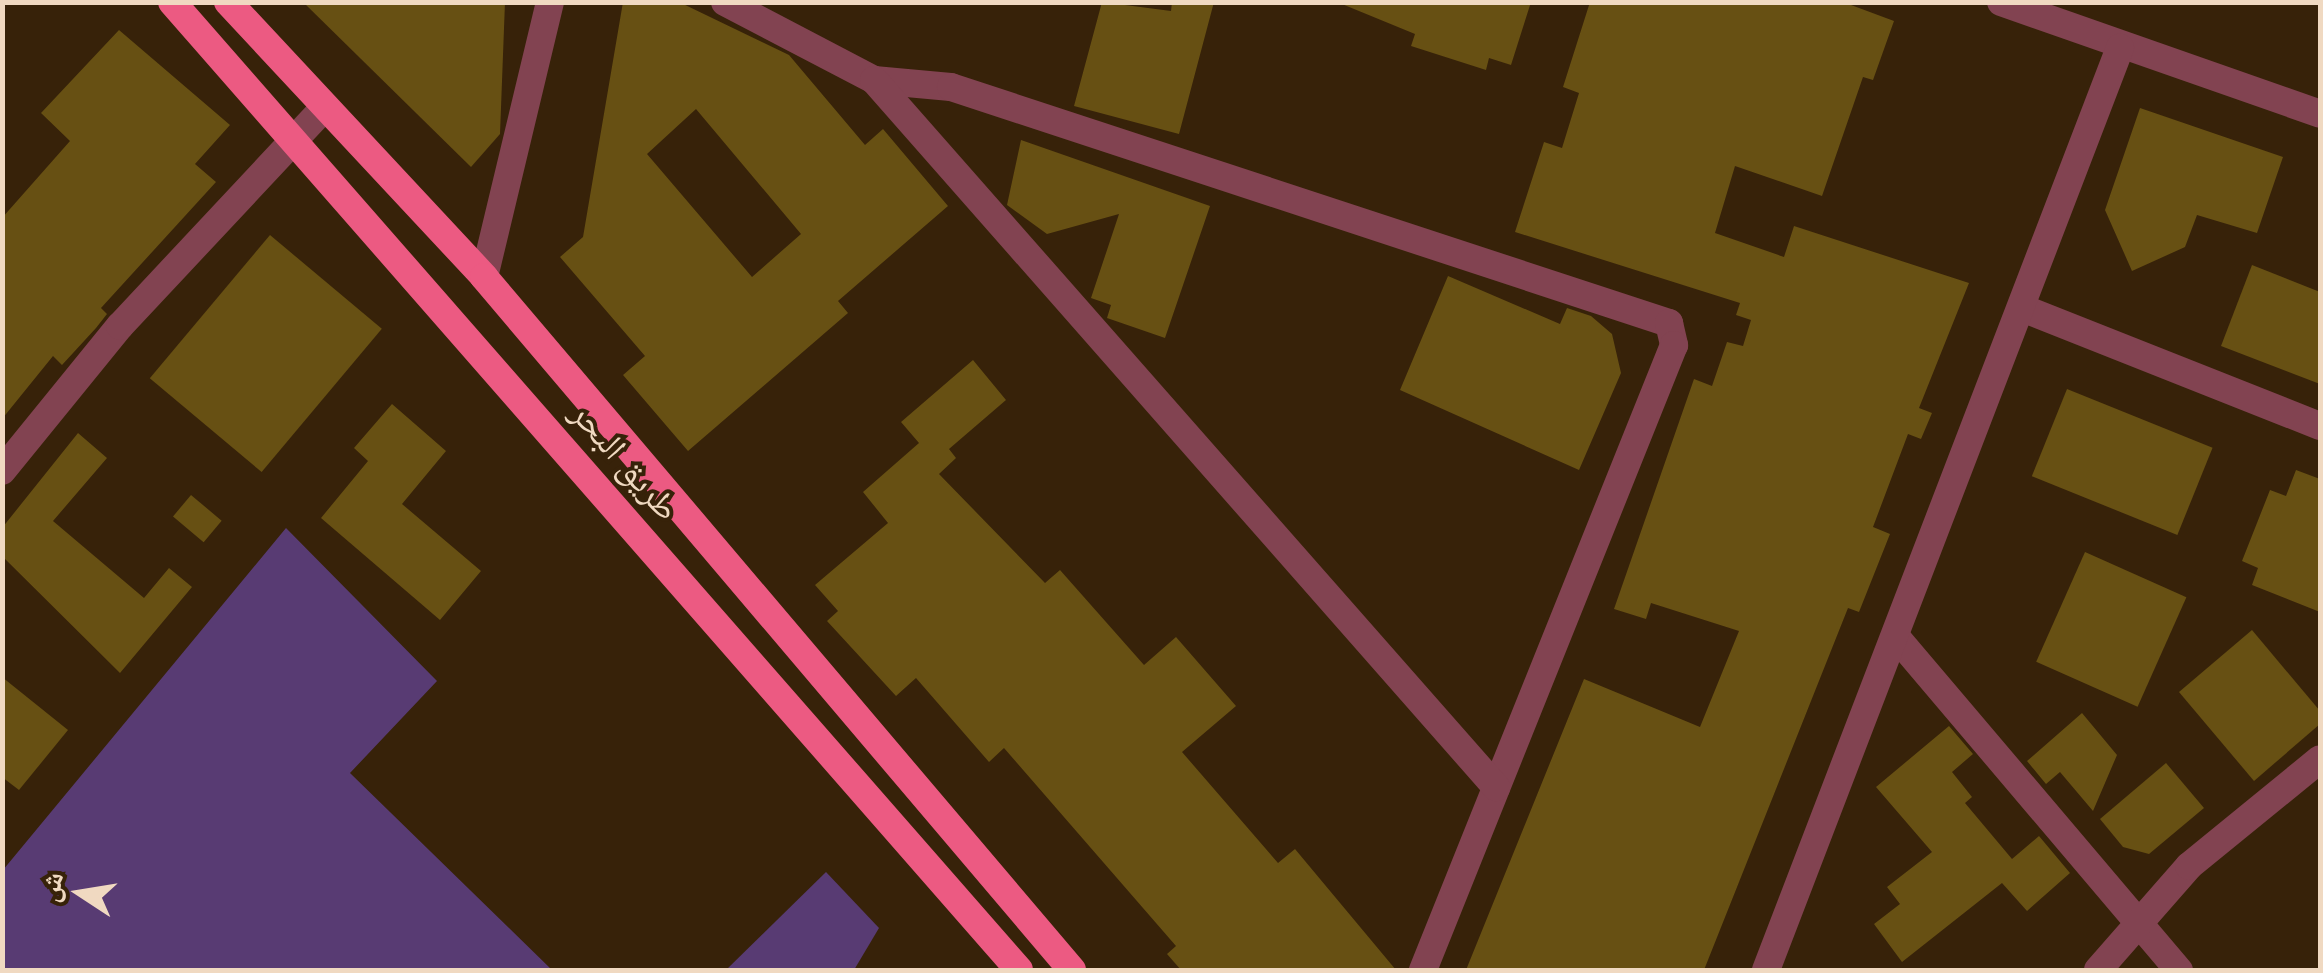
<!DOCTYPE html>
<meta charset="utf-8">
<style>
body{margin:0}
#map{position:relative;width:2323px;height:973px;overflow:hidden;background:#372209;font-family:"PT Sans","Noto Naskh Arabic",sans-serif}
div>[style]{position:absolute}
.green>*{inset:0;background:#583b73}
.building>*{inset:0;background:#675013;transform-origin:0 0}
.minor>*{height:28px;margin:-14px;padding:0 14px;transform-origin:14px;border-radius:14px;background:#824351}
.trunk>*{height:28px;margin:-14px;padding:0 14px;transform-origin:14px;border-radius:14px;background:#ec5a82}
span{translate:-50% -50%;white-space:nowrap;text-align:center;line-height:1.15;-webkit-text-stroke:8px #372209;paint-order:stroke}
.street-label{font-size:35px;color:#f0d9c1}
.frame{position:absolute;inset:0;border:5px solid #f0d9c1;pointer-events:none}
.north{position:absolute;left:30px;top:843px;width:100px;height:100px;-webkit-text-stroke:8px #372209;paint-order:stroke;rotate:282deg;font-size:28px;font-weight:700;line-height:40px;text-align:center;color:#f0d9c1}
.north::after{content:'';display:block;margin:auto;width:35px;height:45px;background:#f0d9c1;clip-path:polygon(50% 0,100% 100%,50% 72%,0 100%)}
</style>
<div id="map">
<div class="green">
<div style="clip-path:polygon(286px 528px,437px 681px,350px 773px,552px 970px,3px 970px,3px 870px)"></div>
<div style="clip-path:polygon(826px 872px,879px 928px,854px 970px,726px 970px)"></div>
</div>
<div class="building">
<div style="clip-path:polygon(303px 2px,505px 2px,500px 134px,471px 167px)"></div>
<div style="clip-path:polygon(evenodd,623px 2px,679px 2px,789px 55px,865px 145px,883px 129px,948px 206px,838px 301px,848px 313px,688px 451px,623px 375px,645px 356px,560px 257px,583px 237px,623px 2px,696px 109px,801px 234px,752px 277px,647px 154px,696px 109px)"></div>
<div style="clip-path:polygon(1102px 2px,1171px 11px,1172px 2px,1214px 2px,1179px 134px,1074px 106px)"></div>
<div style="clip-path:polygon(1337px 2px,1531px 2px,1511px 65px,1489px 58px,1486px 70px,1411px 46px,1415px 34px)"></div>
<div style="clip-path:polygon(1590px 2px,1843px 2px,1894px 21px,1873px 80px,1863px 77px,1822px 196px,1735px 166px,1715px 233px,1784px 257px,1794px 226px,1969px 283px,1919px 408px,1932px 413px,1921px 439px,1908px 434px,1873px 527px,1890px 534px,1859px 612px,1848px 608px,1704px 970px,1466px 970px,1584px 679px,1700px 727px,1739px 631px,1651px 603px,1646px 619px,1614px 609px,1694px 379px,1712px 386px,1727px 342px,1743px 346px,1751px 320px,1736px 315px,1740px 303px,1515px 232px,1544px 142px,1562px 148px,1579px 93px,1563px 87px)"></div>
<div style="clip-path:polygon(119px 30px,230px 125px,195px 164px,216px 182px,101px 308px,107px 314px,96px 328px,62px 365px,53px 356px,2px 419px,2px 218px,70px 141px,41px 113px)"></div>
<div style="clip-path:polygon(2140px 108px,2283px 157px,2257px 233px,2197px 215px,2185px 247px,2132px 271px,2105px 210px)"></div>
<div style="clip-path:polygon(1021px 140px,1210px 206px,1165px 338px,1107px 318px,1111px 305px,1091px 298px,1119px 214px,1047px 234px,1007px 205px)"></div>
<div style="left:270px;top:235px;width:146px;height:187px;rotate:40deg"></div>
<div style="clip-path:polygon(2252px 265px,2320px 292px,2320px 384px,2221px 346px)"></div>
<div style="clip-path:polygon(1448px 276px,1560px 324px,1567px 308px,1591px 316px,1612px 334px,1621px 373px,1579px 470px,1400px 390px)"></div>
<div style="clip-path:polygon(973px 360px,1006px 400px,949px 449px,956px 458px,939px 474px,1045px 583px,1060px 570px,1144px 665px,1176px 637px,1236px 706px,1182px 752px,1278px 863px,1295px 849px,1396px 970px,1181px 970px,1167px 954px,1176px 946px,1004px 748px,989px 762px,916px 678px,896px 696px,827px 621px,838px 611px,815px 585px,888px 523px,863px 492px,919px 443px,901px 422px)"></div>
<div style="left:2067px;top:389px;width:157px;height:94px;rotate:22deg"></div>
<div style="clip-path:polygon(392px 404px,446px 451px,402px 504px,481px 571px,440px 620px,321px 518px,368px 461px,354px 448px)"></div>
<div style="clip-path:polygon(78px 433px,107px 458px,53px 521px,144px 598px,169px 568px,192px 587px,120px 673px,2px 556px,2px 528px)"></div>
<div style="clip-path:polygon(2296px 470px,2320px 479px,2320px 612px,2252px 585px,2258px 568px,2242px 561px,2270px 490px,2286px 496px)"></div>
<div style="left:191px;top:495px;width:40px;height:28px;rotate:40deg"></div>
<div style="left:2085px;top:552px;width:111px;height:120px;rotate:24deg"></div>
<div style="clip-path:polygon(2252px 630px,2320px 711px,2320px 724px,2254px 781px,2179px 692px)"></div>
<div style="clip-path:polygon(2px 677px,68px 730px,19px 790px,2px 777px)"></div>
<div style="clip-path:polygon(2082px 713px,2117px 755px,2093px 811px,2060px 772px,2046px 784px,2027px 761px)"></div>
<div style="clip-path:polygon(1949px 726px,1973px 754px,1952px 772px,1972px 797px,1965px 803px,2012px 859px,2039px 836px,2070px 873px,2027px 911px,2002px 883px,1902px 962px,1874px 924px,1900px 904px,1887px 887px,1932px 852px,1876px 787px)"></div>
<div style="clip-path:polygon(2166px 763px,2204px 808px,2149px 854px,2123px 847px,2100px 819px)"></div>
</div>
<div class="minor">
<div style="left:725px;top:2px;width:168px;rotate:27.6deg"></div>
<div style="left:874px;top:80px;width:77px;rotate:5.2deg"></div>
<div style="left:951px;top:87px;width:756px;rotate:18.2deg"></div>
<div style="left:1669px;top:323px;width:23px;rotate:77deg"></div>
<div style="left:1674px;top:345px;width:674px;rotate:111.88deg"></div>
<div style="left:2001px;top:2px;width:338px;rotate:19.3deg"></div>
<div style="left:874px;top:80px;width:942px;rotate:48.66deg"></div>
<div style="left:484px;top:277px;width:283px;rotate:-76.5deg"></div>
<div style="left:2027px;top:310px;width:315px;rotate:21.6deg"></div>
<div style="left:2px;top:471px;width:187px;rotate:-50.9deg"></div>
<div style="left:120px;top:326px;width:299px;rotate:-46.9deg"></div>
<div style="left:1897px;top:638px;width:436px;rotate:49.7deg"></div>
<div style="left:1766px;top:970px;width:988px;rotate:-69deg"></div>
<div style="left:2098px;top:970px;width:138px;rotate:-48.8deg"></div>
<div style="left:2189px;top:866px;width:169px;rotate:-39.2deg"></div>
</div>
<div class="trunk">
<div style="left:172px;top:2px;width:1286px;rotate:48.81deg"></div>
<div style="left:228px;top:2px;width:376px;rotate:47deg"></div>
<div style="left:484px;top:277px;width:909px;rotate:49.69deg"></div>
</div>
<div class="street-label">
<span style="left:626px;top:460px;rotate:49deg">طريق البحر</span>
</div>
<div class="frame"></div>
<div class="north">ش</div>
</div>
